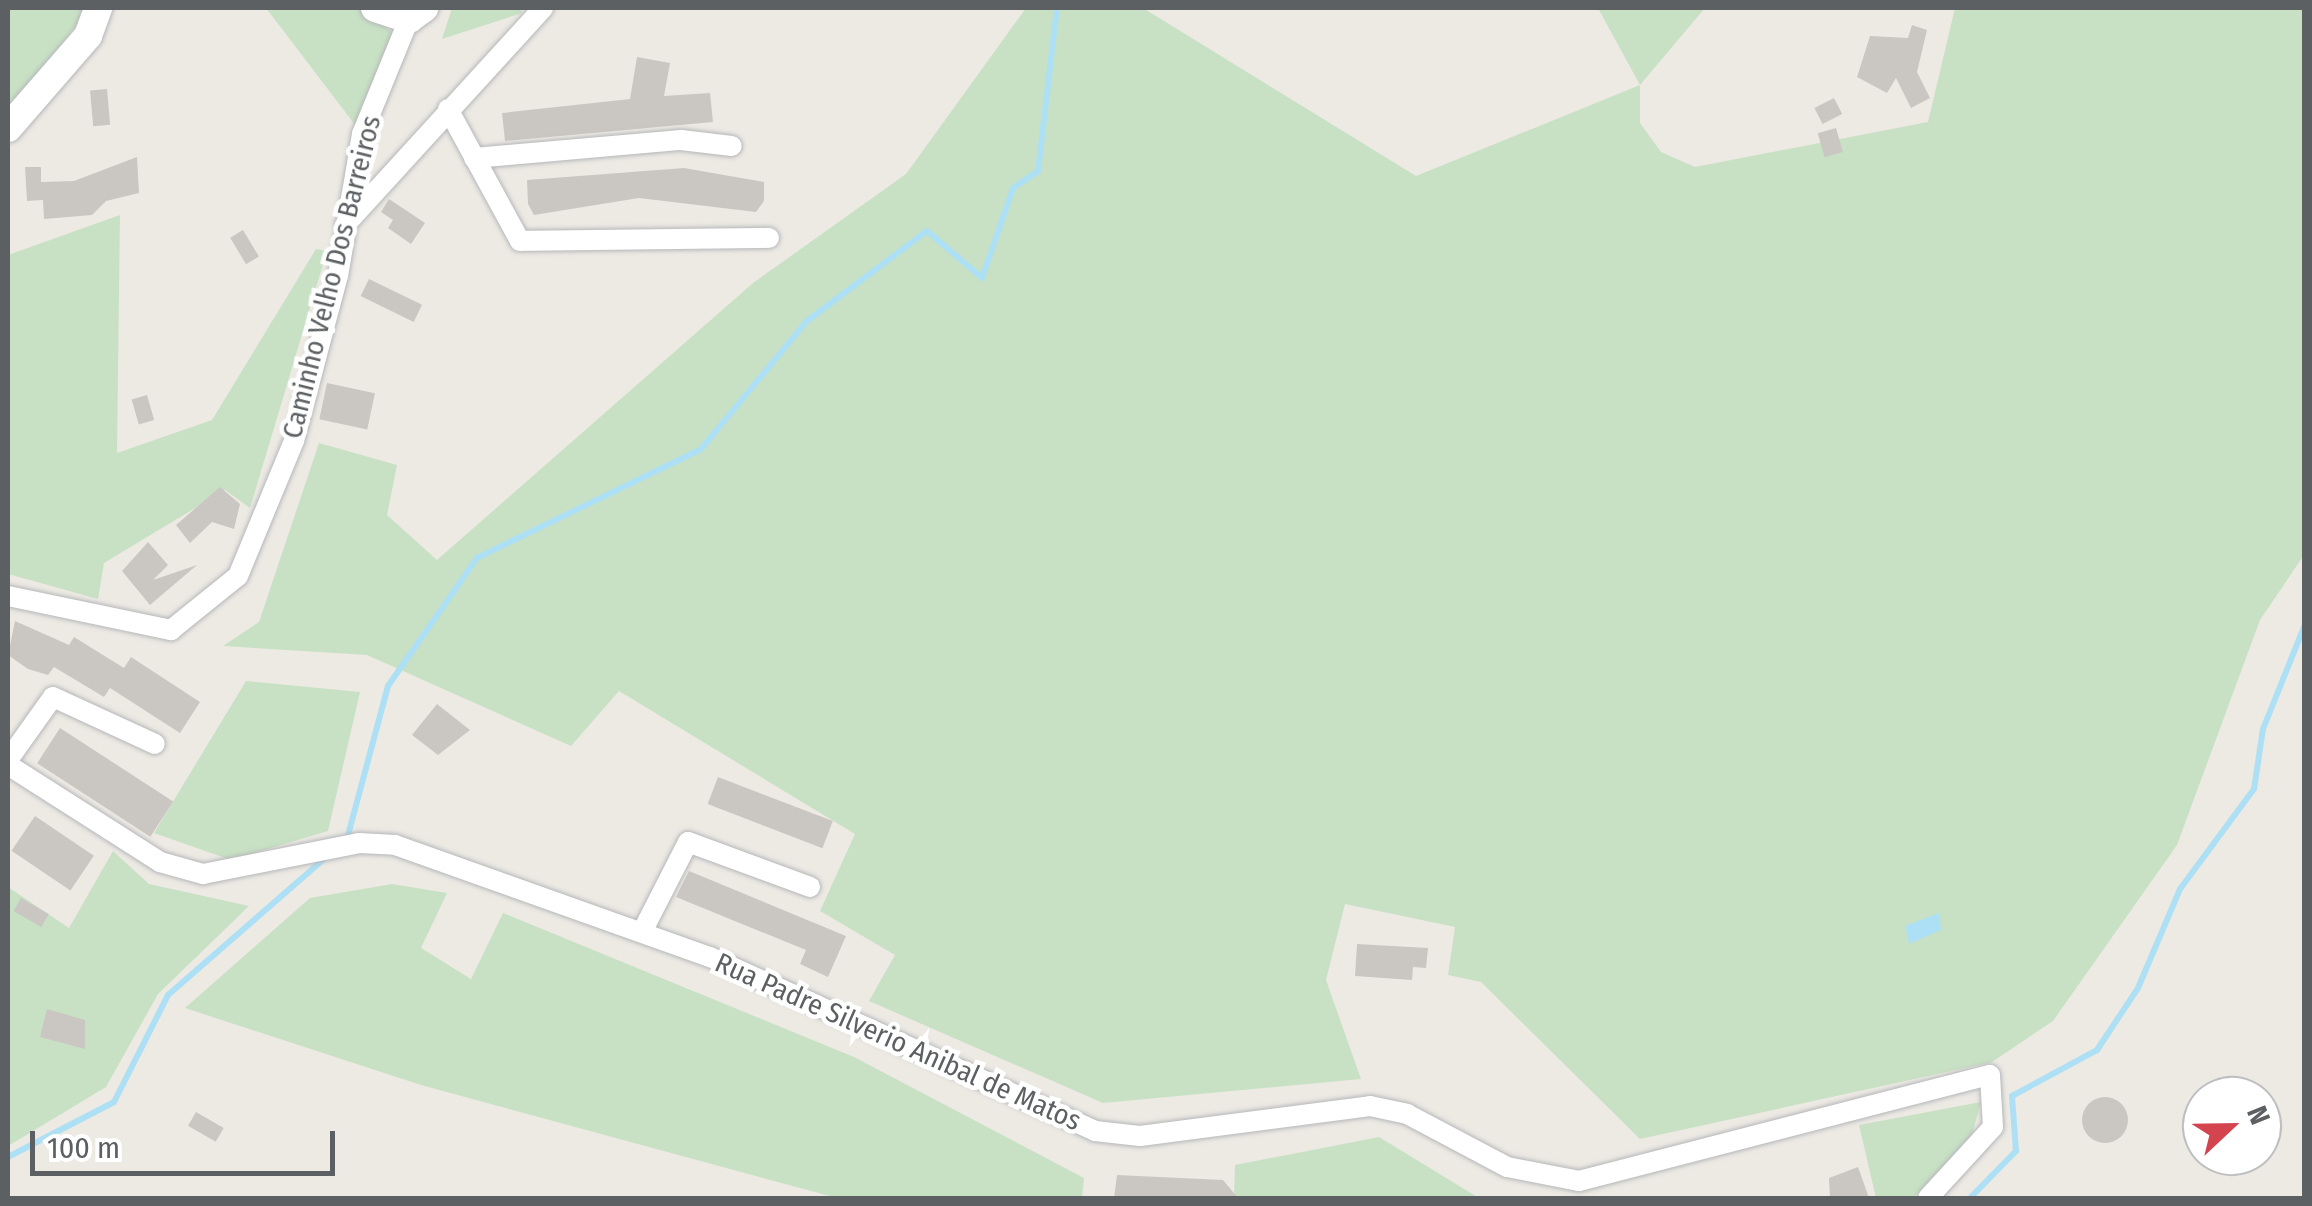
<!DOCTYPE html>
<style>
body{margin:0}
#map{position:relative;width:2312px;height:1206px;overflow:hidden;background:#edeae4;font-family:"Fira Sans Condensed",sans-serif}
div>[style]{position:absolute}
.green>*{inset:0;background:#c8e1c4}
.water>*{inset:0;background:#ade0f4}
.stream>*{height:6px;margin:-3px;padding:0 3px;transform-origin:3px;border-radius:3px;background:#ade0f4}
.building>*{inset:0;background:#cac7c3;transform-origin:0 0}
.round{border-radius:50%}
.roads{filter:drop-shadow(0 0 2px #b5b7ba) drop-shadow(0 0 2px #b5b7ba)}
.minor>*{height:20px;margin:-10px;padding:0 10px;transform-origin:10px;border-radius:10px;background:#fff}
.secondary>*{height:28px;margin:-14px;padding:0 14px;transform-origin:14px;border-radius:14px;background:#fff}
span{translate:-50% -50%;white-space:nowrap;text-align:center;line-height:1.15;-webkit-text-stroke:9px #fff;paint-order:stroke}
.street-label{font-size:28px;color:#5c6063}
.frame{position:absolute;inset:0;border:10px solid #5c6063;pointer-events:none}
.north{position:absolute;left:2182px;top:1076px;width:100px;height:100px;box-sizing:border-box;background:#fff;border:2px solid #bebfc1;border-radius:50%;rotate:68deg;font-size:28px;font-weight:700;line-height:40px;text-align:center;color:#5c6063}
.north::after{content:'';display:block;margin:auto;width:35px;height:45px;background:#d3444f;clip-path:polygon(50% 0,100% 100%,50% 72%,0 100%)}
.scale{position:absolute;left:30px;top:1131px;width:305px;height:45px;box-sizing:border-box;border:5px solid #5c6063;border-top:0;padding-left:12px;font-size:30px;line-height:35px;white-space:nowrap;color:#5c6063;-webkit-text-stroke:8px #fff;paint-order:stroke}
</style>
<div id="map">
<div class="green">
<div style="clip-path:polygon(8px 8px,89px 8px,8px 115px)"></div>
<div style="clip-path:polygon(266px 8px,363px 8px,401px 40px,362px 134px)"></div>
<div style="clip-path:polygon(452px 8px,520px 8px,522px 13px,442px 39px)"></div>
<div style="clip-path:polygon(1026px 8px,1143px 8px,1416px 176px,1640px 85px,1598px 8px,1705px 8px,1640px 85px,1640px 123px,1661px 152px,1695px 167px,1928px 122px,1955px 8px,2304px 8px,2304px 555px,2260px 620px,2177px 845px,2053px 1021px,1992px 1062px,1640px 1139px,1481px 982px,1448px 975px,1455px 927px,1345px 904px,1326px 980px,1361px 1079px,1103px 1103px,869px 1001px,895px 955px,820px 911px,855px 834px,619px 691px,571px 746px,367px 655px,223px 646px,259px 622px,319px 443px,397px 465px,387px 515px,437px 560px,753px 283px,906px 174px)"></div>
<div style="clip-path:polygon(120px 215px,117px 453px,212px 420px,316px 249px,327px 251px,250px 508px,225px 490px,104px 563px,98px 599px,8px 574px,8px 255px)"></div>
<div style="clip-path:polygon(246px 681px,360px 692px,328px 831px,231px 860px,154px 833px)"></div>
<div style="clip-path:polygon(113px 851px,149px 884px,249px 906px,158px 994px,106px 1087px,8px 1146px,8px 887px,69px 928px)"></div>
<div style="clip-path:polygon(392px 884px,447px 893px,421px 948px,471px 979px,503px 913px,854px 1057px,1084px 1178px,1082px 1198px,837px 1198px,421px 1085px,185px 1008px,310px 898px)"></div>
<div style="clip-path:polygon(1981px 1102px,1971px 1138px,1913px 1198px,1876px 1198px,1859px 1125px)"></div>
<div style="clip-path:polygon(1379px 1137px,1479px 1198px,1234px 1198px,1235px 1165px)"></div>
</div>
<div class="water">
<div style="clip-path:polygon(1939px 913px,1941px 930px,1909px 944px,1905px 926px)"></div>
</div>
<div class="stream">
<div style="left:347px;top:839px;width:158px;rotate:-75deg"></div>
<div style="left:388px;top:686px;width:156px;rotate:-55.2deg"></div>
<div style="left:477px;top:558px;width:249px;rotate:-25.9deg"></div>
<div style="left:701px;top:449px;width:166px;rotate:-50.4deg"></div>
<div style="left:807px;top:321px;width:150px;rotate:-36.9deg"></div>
<div style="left:927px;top:231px;width:72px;rotate:40.5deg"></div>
<div style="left:982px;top:278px;width:95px;rotate:-71deg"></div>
<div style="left:1013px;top:188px;width:30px;rotate:-34deg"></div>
<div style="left:1038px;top:171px;width:164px;rotate:-83.4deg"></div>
<div style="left:8px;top:1157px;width:119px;rotate:-27.4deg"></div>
<div style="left:114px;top:1102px;width:120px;rotate:-63.2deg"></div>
<div style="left:168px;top:995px;width:210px;rotate:-41.1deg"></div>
<div style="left:1970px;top:1198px;width:66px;rotate:-45.6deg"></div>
<div style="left:2016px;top:1151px;width:55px;rotate:-94.2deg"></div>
<div style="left:2012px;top:1096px;width:97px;rotate:-28.4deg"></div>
<div style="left:2097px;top:1050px;width:74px;rotate:-56.5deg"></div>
<div style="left:2138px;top:988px;width:108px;rotate:-67deg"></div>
<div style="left:2180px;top:889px;width:124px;rotate:-53.5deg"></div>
<div style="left:2254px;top:789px;width:61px;rotate:-81.5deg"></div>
<div style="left:2263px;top:729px;width:110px;rotate:-68.1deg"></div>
</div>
<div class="building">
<div style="clip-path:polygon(1912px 25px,1927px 30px,1917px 72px,1930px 98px,1911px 108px,1896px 78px,1887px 93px,1857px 77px,1870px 36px,1908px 38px)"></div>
<div style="clip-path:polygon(637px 57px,670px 63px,664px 96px,710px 93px,713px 122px,505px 141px,502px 113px,630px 99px)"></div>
<div style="left:107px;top:89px;width:36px;height:17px;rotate:85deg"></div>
<div style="left:1834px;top:98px;width:18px;height:22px;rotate:63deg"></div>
<div style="left:1836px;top:128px;width:25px;height:19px;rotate:74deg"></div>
<div style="clip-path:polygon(137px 157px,139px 193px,106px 201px,92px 215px,44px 219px,43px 200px,27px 201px,25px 167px,41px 167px,41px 182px,74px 181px)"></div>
<div style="clip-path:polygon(684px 168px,764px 182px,764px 201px,756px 212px,639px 198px,534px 215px,528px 204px,527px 180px)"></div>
<div style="clip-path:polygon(389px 199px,425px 223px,411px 244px,388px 228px,393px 220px,381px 212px)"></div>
<div style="left:243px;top:230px;width:31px;height:15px;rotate:59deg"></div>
<div style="left:369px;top:279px;width:59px;height:19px;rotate:26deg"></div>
<div style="left:327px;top:383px;width:49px;height:37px;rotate:12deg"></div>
<div style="left:147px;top:395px;width:26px;height:16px;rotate:74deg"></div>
<div style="clip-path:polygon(220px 487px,240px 504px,234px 529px,212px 522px,190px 543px,176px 525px)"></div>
<div style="clip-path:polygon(148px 542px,168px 565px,153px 580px,197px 565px,150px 605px,122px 571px)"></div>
<div style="clip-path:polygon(15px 621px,69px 645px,74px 637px,124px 668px,131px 657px,200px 702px,180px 733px,110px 688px,104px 697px,54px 667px,48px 675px,28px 669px,8px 655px)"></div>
<div style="clip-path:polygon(437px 704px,470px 730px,438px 755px,412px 735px)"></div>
<div style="left:60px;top:728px;width:135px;height:42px;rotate:33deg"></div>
<div style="left:718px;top:777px;width:123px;height:29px;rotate:21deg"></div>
<div style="left:35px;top:816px;width:71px;height:42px;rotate:34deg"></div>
<div style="clip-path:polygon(689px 871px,846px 936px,828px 977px,800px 964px,806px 950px,676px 897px)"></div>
<div style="left:21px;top:898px;width:32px;height:15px;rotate:30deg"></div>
<div style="clip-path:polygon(1357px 944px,1428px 948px,1426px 968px,1413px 967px,1412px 980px,1355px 976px)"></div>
<div style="clip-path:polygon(47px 1009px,85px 1020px,85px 1049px,40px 1037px)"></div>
<div class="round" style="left:2082px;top:1097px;width:46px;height:46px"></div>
<div style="left:196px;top:1112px;width:32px;height:16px;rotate:30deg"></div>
<div style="clip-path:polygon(1858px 1167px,1869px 1198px,1830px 1198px,1829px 1178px)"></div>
<div style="clip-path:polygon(1117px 1175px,1223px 1180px,1238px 1198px,1114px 1198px)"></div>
</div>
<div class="roads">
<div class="minor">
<div style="left:448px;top:109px;width:150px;rotate:61.4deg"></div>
<div style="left:520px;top:241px;width:249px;rotate:-0.7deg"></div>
<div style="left:474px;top:158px;width:208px;rotate:-5deg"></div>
<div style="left:681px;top:140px;width:51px;rotate:6.7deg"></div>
<div style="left:345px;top:225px;width:294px;rotate:-47.6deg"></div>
<div style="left:8px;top:596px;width:167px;rotate:11.8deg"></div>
<div style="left:171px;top:630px;width:86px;rotate:-38.9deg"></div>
<div style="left:238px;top:576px;width:146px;rotate:-67.5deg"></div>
<div style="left:294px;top:441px;width:171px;rotate:-75.1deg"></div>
<div style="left:338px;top:276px;width:144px;rotate:-80.4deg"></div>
<div style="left:362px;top:134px;width:124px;rotate:-67.8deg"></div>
<div style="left:8px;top:760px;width:77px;rotate:-54.5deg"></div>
<div style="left:53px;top:697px;width:112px;rotate:24.7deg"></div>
<div style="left:8px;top:765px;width:180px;rotate:32.5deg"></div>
<div style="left:160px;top:862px;width:45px;rotate:15.6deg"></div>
<div style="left:203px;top:874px;width:159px;rotate:-11.2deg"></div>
<div style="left:359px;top:843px;width:36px;rotate:3deg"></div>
<div style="left:395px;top:845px;width:334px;rotate:19.6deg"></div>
<div style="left:710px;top:957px;width:422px;rotate:24.3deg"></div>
<div style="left:1095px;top:1131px;width:45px;rotate:6.3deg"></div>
<div style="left:1140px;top:1136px;width:232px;rotate:-7.4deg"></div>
<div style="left:1370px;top:1106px;width:38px;rotate:12deg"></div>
<div style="left:1407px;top:1114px;width:113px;rotate:27.9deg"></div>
<div style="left:1507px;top:1167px;width:73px;rotate:11deg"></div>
<div style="left:1579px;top:1181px;width:424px;rotate:-14.5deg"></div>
<div style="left:1990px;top:1075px;width:52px;rotate:86.7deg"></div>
<div style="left:1993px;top:1127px;width:96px;rotate:132.5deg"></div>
<div style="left:642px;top:932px;width:101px;rotate:-62.9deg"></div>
<div style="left:688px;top:842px;width:130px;rotate:20.2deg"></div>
</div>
<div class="secondary">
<div style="left:375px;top:8px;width:36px;rotate:18deg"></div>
<div style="left:409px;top:19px;width:19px;rotate:-36deg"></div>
<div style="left:8px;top:128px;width:122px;rotate:-49deg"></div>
<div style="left:88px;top:36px;width:30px;rotate:-70deg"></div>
</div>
</div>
<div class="street-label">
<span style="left:332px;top:277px;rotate:-76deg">Caminho Velho Dos Barreiros</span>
<span style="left:898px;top:1042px;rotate:24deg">Rua Padre Silverio Anibal de Matos</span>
</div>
<div class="frame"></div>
<div class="north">N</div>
<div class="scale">100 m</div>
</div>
